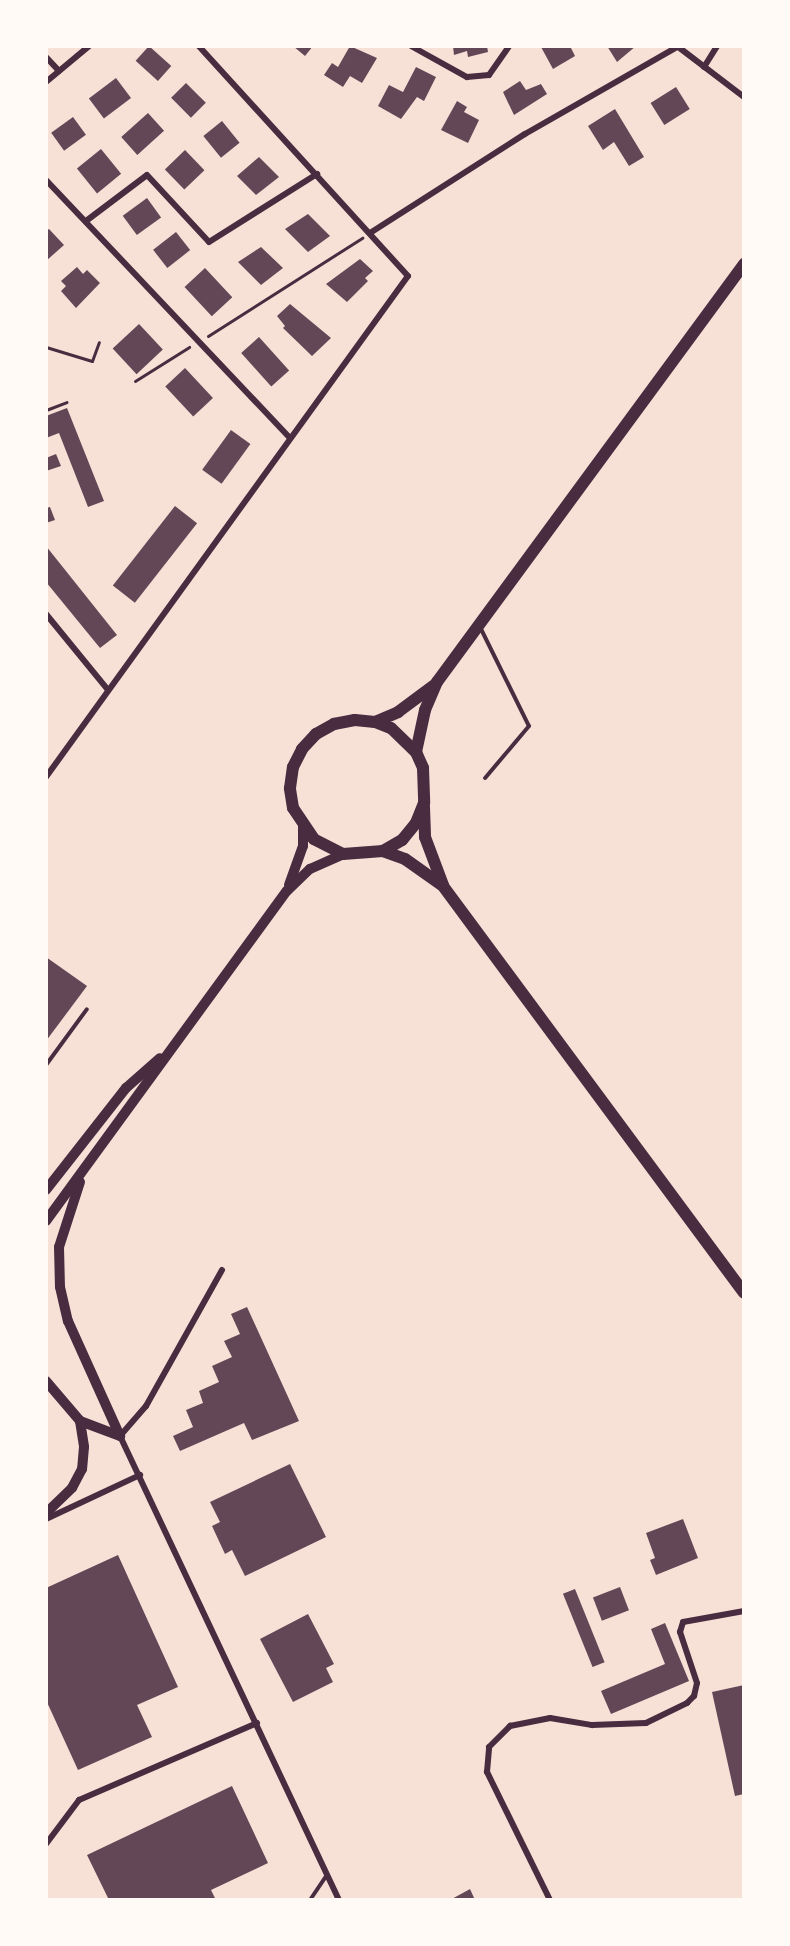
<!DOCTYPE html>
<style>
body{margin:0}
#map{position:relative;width:790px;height:1946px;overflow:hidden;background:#f7e1d7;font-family:"Asap Condensed",sans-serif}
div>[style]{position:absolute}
.building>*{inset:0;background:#644757;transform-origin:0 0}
.path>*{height:3px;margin:-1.5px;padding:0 1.5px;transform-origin:1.5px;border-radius:1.5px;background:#4a2c40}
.service>*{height:4px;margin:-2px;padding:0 2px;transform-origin:2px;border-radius:2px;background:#4a2c40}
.minor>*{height:6px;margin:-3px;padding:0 3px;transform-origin:3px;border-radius:3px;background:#4a2c40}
.secondary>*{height:10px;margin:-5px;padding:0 5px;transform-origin:5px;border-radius:5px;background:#4a2c40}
.primary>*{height:12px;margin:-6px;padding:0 6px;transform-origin:6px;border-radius:6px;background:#4a2c40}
span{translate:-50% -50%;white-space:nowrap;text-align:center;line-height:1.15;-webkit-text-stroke:6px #fffaf5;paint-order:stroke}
.frame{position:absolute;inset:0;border:48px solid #fffaf5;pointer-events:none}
</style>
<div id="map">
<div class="building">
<div style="left:149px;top:46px;width:30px;height:20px;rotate:42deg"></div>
<div style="clip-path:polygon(293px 46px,313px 46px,305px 56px)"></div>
<div style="clip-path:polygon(350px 46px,377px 58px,362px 83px,350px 76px,343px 87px,324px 75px,332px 63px,338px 67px)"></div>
<div style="clip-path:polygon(453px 46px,487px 46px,488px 52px,468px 57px,467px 51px,454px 55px)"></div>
<div style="clip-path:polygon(570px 46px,575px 56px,553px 69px,541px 47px)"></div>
<div style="clip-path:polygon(607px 46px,636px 46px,617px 62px)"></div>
<div style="clip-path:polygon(416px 67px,436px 77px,424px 101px,417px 97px,401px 119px,378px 106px,389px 85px,403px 92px)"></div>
<div style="left:116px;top:78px;width:25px;height:34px;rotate:53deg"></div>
<div style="clip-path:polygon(520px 81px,526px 90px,541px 84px,547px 94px,514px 115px,503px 92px)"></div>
<div style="left:186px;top:83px;width:28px;height:21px;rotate:45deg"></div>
<div style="left:676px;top:87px;width:26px;height:30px;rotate:58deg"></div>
<div style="clip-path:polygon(457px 101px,467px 107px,464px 112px,479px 120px,468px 143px,441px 130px)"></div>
<div style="clip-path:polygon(615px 109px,644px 157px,629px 166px,614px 142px,603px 150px,588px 126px)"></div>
<div style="left:148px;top:113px;width:24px;height:36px;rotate:48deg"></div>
<div style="left:73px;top:117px;width:22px;height:27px;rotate:54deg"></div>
<div style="left:222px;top:121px;width:28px;height:24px;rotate:51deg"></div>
<div style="left:101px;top:149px;width:32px;height:31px;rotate:51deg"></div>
<div style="left:185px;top:150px;width:28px;height:28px;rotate:46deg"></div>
<div style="clip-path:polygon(259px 157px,279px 177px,256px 195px,237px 176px)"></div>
<div style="left:147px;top:198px;width:24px;height:30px;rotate:54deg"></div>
<div style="clip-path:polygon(308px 214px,330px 236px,308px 252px,285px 229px)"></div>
<div style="clip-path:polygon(49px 229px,64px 245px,46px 261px,46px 231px)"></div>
<div style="left:176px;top:232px;width:23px;height:29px;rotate:52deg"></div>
<div style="clip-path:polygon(261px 247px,283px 268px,261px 285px,238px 262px)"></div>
<div style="clip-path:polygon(360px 259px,373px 271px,365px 278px,368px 281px,347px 302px,326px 284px)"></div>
<div style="clip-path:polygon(77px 267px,83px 274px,87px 270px,100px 283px,76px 308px,61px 291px,66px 286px,61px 281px)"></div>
<div style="left:205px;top:268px;width:40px;height:28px;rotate:47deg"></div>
<div style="clip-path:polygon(290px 304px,331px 338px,312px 356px,283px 328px,285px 326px,277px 316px)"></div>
<div style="left:139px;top:324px;width:35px;height:36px;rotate:47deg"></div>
<div style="left:259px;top:337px;width:45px;height:24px;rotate:48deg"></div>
<div style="left:185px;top:368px;width:41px;height:27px;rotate:47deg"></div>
<div style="clip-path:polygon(67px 408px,104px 501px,88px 507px,59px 433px,46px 438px,46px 416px)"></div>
<div style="left:231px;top:430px;width:24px;height:49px;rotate:36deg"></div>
<div style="clip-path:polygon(56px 454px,61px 466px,46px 471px,46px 458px)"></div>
<div style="left:175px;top:506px;width:28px;height:101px;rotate:38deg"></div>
<div style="clip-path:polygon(50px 507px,55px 520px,46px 523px,46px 508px)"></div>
<div style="clip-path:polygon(46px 546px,117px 635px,100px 648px,46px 582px)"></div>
<div style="clip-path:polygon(46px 957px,87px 986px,46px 1041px)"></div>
<div style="clip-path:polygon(247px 1307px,299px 1421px,252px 1440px,244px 1423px,180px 1451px,173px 1436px,193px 1427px,186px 1410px,203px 1403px,199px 1391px,219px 1382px,212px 1366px,232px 1357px,224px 1341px,240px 1334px,231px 1314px)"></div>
<div style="clip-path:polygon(290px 1464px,326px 1537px,245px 1576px,232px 1550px,225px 1554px,212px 1526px,220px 1522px,210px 1502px)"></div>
<div style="clip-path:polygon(683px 1519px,698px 1558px,656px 1575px,650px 1560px,655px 1558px,646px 1533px)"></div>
<div style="clip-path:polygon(118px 1555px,178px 1687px,137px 1705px,152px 1737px,78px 1770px,46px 1700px,46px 1588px)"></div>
<div style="left:620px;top:1587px;width:25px;height:29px;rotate:69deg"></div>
<div style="left:575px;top:1589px;width:79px;height:13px;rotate:68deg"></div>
<div style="clip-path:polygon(308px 1614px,334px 1664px,326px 1668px,333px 1682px,293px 1702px,260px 1639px)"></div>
<div style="clip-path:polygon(665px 1623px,689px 1681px,611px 1714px,601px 1691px,665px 1664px,651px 1629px)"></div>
<div style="clip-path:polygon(744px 1685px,744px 1794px,735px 1796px,712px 1692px)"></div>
<div style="clip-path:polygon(232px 1786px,268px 1863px,211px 1890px,216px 1900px,109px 1900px,87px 1855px)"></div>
<div style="clip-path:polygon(470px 1889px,475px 1900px,450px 1900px)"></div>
</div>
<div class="path">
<div style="left:208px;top:336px;width:183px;rotate:-32.5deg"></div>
<div style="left:46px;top:347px;width:48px;rotate:16.9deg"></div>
<div style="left:92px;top:361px;width:20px;rotate:-70deg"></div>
<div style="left:135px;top:381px;width:64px;rotate:-32.2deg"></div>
<div style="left:46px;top:410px;width:22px;rotate:-21deg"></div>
</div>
<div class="service">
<div style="left:481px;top:629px;width:108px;rotate:63.7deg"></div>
<div style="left:529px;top:726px;width:68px;rotate:130.2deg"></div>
<div style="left:46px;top:1065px;width:69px;rotate:-53.8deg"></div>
<div style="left:310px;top:1900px;width:30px;rotate:-56deg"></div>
</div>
<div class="minor">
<div style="left:411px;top:46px;width:64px;rotate:29deg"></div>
<div style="left:467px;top:77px;width:22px;rotate:-5deg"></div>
<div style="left:489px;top:75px;width:35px;rotate:-55deg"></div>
<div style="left:677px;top:46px;width:84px;rotate:37.3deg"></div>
<div style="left:46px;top:57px;width:19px;rotate:47deg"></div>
<div style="left:704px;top:67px;width:25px;rotate:-58deg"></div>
<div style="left:46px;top:82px;width:56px;rotate:-39.9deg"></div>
<div style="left:46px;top:180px;width:354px;rotate:46.6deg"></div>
<div style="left:86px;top:221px;width:76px;rotate:-37deg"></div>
<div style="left:147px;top:175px;width:91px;rotate:47.2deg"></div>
<div style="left:209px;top:242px;width:128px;rotate:-32.2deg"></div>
<div style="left:370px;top:233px;width:184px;rotate:-32.6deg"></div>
<div style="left:525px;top:134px;width:175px;rotate:-29.8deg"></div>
<div style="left:46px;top:614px;width:98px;rotate:50.8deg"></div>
<div style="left:46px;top:777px;width:618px;rotate:-54.15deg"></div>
<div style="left:408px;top:276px;width:311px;rotate:-132.3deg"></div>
<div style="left:222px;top:1270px;width:156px;rotate:119.2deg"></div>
<div style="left:146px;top:1406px;width:40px;rotate:131deg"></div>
<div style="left:120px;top:1436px;width:513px;rotate:64.73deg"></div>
<div style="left:46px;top:1519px;width:104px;rotate:-25.1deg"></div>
<div style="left:46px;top:1844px;width:55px;rotate:-53.1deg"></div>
<div style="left:79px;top:1800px;width:194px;rotate:-23.4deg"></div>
<div style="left:550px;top:1900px;width:143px;rotate:-116.2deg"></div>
<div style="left:487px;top:1772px;width:25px;rotate:-85deg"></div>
<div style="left:489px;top:1747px;width:30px;rotate:-45deg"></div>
<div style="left:510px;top:1726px;width:41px;rotate:-11.3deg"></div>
<div style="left:550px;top:1718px;width:43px;rotate:9.5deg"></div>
<div style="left:592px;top:1725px;width:54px;rotate:-2.1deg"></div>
<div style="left:646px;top:1723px;width:46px;rotate:-26deg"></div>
<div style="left:687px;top:1703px;width:10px;rotate:-45deg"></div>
<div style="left:694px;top:1696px;width:13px;rotate:-77deg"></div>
<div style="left:697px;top:1683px;width:54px;rotate:-108.4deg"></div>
<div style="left:680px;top:1632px;width:10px;rotate:-73deg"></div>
<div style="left:683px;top:1622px;width:62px;rotate:-10.2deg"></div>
</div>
<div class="secondary">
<div style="left:289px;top:885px;width:41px;rotate:-70.3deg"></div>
<div style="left:303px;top:846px;width:19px;rotate:-90deg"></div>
<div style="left:80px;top:1182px;width:68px;rotate:107.9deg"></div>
<div style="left:59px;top:1247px;width:40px;rotate:88.6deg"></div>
<div style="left:60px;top:1287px;width:35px;rotate:77deg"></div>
<div style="left:68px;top:1321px;width:126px;rotate:65.7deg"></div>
<div style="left:46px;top:1190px;width:130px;rotate:-51.9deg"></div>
<div style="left:126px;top:1088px;width:45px;rotate:-41.4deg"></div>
<div style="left:46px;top:1221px;width:409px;rotate:-53.9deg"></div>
<div style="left:287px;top:891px;width:32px;rotate:-44deg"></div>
<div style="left:310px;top:869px;width:36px;rotate:-24deg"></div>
<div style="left:46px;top:1381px;width:52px;rotate:49.6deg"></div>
<div style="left:80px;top:1421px;width:26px;rotate:81deg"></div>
<div style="left:84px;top:1447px;width:22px;rotate:95deg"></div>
<div style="left:82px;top:1469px;width:21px;rotate:118deg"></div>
<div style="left:72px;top:1488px;width:36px;rotate:136deg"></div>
<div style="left:80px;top:1421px;width:43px;rotate:20.6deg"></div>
</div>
<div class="primary">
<div style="left:375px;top:722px;width:17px;rotate:21deg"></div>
<div style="left:391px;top:728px;width:35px;rotate:44deg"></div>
<div style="left:416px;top:752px;width:17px;rotate:66deg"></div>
<div style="left:423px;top:768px;width:35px;rotate:88deg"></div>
<div style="left:424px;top:803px;width:22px;rotate:112deg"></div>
<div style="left:416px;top:823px;width:22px;rotate:129deg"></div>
<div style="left:402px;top:840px;width:22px;rotate:150deg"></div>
<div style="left:383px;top:851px;width:40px;rotate:175.7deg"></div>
<div style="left:343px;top:854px;width:33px;rotate:-153deg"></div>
<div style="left:314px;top:839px;width:37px;rotate:-124deg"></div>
<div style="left:293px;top:808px;width:20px;rotate:-99deg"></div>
<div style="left:290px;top:788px;width:21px;rotate:-82deg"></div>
<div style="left:293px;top:767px;width:20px;rotate:-63deg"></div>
<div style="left:302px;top:749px;width:21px;rotate:-47deg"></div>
<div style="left:316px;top:734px;width:21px;rotate:-29deg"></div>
<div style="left:334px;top:724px;width:21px;rotate:-11deg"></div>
<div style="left:355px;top:720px;width:20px;rotate:6deg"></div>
<div style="left:375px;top:722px;width:25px;rotate:-23deg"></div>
<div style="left:398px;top:712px;width:44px;rotate:-36.6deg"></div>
<div style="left:416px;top:752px;width:43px;rotate:-77.9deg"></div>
<div style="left:425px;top:710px;width:30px;rotate:-67deg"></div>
<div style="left:437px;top:682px;width:519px;rotate:-53.7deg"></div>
<div style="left:424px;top:807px;width:30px;rotate:88deg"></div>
<div style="left:425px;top:837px;width:51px;rotate:69.4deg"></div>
<div style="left:383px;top:851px;width:23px;rotate:20deg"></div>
<div style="left:405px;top:859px;width:47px;rotate:35.4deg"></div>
<div style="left:443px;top:886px;width:506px;rotate:53.51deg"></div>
</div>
<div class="frame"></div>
</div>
